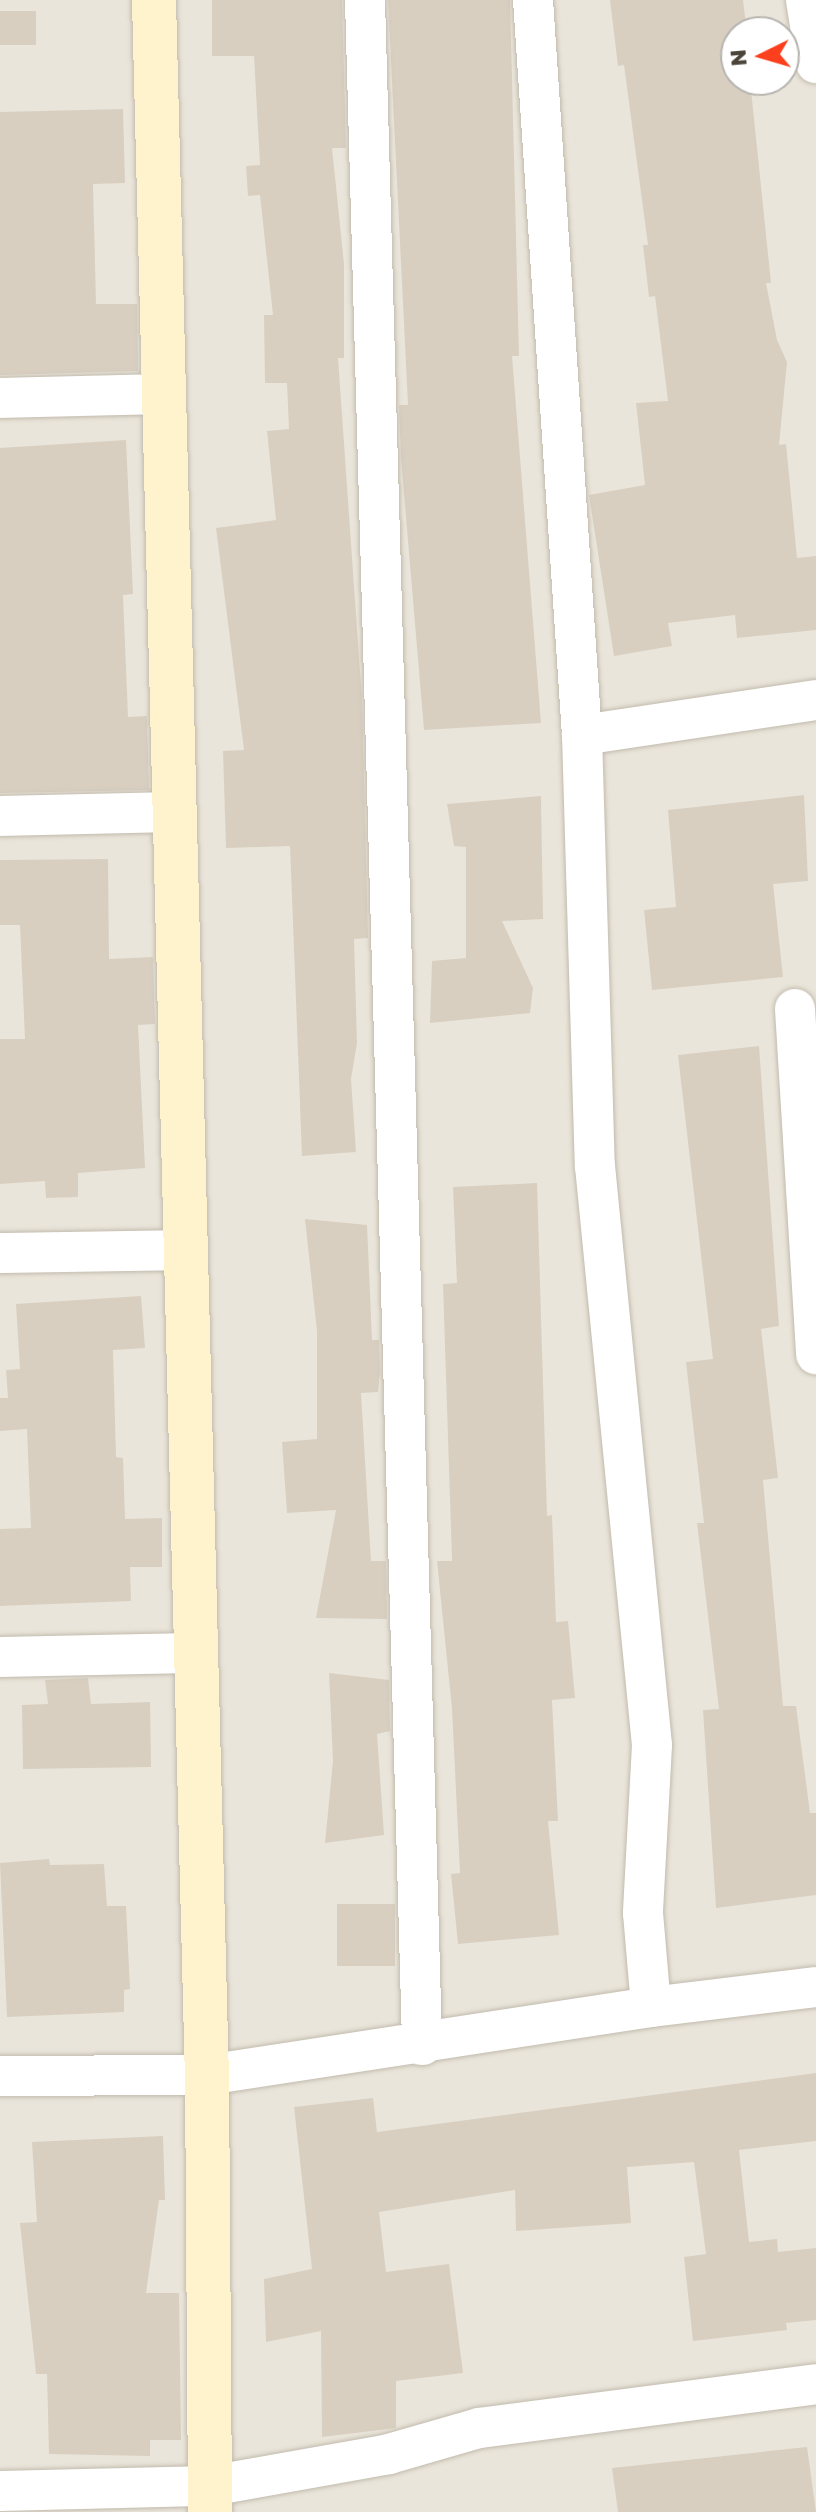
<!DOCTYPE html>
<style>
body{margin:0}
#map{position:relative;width:816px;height:2512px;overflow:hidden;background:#f6f3ec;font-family:"Golos Text",sans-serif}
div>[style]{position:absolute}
.residential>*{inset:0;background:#eae5da}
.building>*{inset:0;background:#d8cfc1;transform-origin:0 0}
.roads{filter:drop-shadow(0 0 2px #c2bbae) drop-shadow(0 0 2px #c2bbae)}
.street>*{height:40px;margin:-20px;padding:0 20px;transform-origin:20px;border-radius:20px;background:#fff}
.secondary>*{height:44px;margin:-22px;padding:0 22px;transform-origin:22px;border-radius:22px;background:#fff3cd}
span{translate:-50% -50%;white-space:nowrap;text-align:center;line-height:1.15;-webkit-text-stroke:7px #fff;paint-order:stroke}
.north{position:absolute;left:720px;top:16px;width:80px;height:80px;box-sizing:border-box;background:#fff;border:2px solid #b7b4b0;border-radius:50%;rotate:265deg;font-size:22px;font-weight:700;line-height:32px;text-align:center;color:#4b4439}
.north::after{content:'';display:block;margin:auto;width:28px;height:36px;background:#fc3f1d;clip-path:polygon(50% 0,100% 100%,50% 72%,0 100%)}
</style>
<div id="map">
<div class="residential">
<div style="clip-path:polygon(evenodd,0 0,816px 0,816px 2512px,0 2512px,0 0,736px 32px,784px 32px,784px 80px,736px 80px,736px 32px)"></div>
</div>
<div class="building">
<div style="clip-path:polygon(212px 0,342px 0,346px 148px,332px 148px,344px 264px,344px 358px,338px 358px,362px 700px,368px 938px,354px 939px,357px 1043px,351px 1079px,356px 1152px,302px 1156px,290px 846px,226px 848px,223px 751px,244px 750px,216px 528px,276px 520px,267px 431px,289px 429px,287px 383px,265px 383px,264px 315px,273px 315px,260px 195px,248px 196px,246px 166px,260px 165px,254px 56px,212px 56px)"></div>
<div style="clip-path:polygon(388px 0,510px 0,519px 356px,512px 356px,541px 723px,424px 730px,401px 458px,399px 405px,408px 405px)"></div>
<div style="clip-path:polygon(610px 0,743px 0,747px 32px,736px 32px,736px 80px,750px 80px,771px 283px,766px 283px,777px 340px,787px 362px,779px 445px,786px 444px,797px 558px,816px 556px,816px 630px,737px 638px,735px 615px,668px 623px,672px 646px,614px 656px,589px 495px,645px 485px,636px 403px,668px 401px,655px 296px,649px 297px,643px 245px,648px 245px,624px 65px,618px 66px)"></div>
<div style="left:36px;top:11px;width:34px;height:36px;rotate:90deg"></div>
<div style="clip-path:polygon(123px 109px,125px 183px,93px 184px,96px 304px,137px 304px,138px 371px,0 375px,0 112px)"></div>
<div style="clip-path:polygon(126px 440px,133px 594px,123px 595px,128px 717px,147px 716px,149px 790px,0 793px,0 448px)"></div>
<div style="clip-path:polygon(804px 795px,808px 881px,773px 884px,783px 977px,652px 990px,644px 910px,676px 907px,668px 810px)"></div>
<div style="clip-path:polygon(541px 796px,543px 919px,502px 921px,533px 988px,530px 1013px,430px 1023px,432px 961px,466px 958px,466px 847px,454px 846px,447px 804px)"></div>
<div style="clip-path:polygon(108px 859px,109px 959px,153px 957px,155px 1024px,138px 1025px,145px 1168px,78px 1173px,78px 1197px,46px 1198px,45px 1181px,0 1184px,0 1039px,25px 1039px,20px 925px,0 925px,0 860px)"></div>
<div style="clip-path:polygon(759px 1046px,779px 1326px,761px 1329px,778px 1478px,763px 1480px,783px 1706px,796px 1706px,810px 1813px,816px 1813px,816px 1895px,716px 1908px,703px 1710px,719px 1709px,697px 1523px,704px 1523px,686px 1362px,713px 1359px,678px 1055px)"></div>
<div style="clip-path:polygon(537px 1183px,547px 1516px,552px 1515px,556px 1622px,568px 1621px,575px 1698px,552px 1700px,558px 1821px,548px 1821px,559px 1935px,458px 1944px,451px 1874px,460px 1873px,452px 1709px,437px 1561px,452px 1561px,443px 1284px,457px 1283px,453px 1187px)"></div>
<div style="clip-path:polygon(305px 1219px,367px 1225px,372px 1340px,379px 1340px,380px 1371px,378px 1392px,361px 1393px,371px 1561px,386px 1561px,387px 1619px,316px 1618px,336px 1510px,287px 1513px,282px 1442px,317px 1439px,317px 1331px)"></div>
<div style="clip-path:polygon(141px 1296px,145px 1348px,113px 1350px,116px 1457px,123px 1458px,125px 1519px,162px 1518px,162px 1567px,130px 1567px,131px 1601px,0 1606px,0 1529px,31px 1528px,27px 1429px,0 1431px,0 1398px,8px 1398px,6px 1370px,20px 1369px,16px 1304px)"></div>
<div style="clip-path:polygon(329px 1673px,389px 1680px,390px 1731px,377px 1734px,384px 1835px,325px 1843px,333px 1761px)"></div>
<div style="clip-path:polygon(88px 1678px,91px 1704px,150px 1702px,151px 1767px,23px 1769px,22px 1705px,48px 1704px,45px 1680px)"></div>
<div style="clip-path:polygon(49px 1859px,50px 1865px,104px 1864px,107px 1906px,126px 1906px,130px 1989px,124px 1990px,124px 2012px,7px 2017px,0 1863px)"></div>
<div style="left:337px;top:1904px;width:58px;height:62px"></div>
<div style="clip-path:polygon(816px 2073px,816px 2141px,739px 2150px,749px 2242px,777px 2239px,778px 2252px,816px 2248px,816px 2320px,786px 2323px,787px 2330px,693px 2341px,684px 2257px,706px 2254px,694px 2162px,627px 2167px,631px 2223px,516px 2231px,515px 2190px,379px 2212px,386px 2272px,449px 2264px,463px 2373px,396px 2381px,396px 2428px,322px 2437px,321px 2331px,266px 2342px,264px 2279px,312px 2269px,294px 2107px,373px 2098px,377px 2132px)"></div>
<div style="clip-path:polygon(163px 2136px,165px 2200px,159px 2200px,146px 2293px,179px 2293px,181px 2440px,150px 2440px,150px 2456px,49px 2454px,47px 2374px,36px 2374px,20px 2223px,37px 2222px,32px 2142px)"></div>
<div style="clip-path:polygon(807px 2447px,816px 2512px,618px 2512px,612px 2468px)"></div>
</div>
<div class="roads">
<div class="street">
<div style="left:365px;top:0;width:2046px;rotate:88.4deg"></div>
<div style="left:533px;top:0;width:737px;rotate:86.19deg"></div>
<div style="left:582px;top:735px;width:431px;rotate:88.3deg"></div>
<div style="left:595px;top:1166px;width:582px;rotate:84.38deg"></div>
<div style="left:652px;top:1745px;width:168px;rotate:93.1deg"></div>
<div style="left:643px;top:1913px;width:94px;rotate:85.1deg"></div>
<div style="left:806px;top:0;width:64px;rotate:81deg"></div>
<div style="left:0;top:398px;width:163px;rotate:-1.4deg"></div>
<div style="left:582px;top:735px;width:237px;rotate:-8.5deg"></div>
<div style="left:0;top:816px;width:175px;rotate:-1.3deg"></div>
<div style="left:795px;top:1009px;width:346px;rotate:86.5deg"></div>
<div style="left:0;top:1253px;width:185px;rotate:-0.9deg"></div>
<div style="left:0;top:1657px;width:195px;rotate:-1.2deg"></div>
<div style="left:0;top:2076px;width:207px;rotate:-0.3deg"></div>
<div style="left:207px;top:2075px;width:449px;rotate:-8.7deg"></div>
<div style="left:651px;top:2007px;width:166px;rotate:-6.9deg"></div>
<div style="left:0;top:2491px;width:210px;rotate:-1.4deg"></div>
<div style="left:210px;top:2486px;width:182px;rotate:-10.1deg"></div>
<div style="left:389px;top:2454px;width:94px;rotate:-16.1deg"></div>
<div style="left:479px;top:2428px;width:340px;rotate:-7.4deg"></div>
</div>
<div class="secondary">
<div style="left:154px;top:0;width:2076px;rotate:88.54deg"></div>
<div style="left:207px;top:2075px;width:437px;rotate:89.6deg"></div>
</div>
</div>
<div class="north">N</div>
</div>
